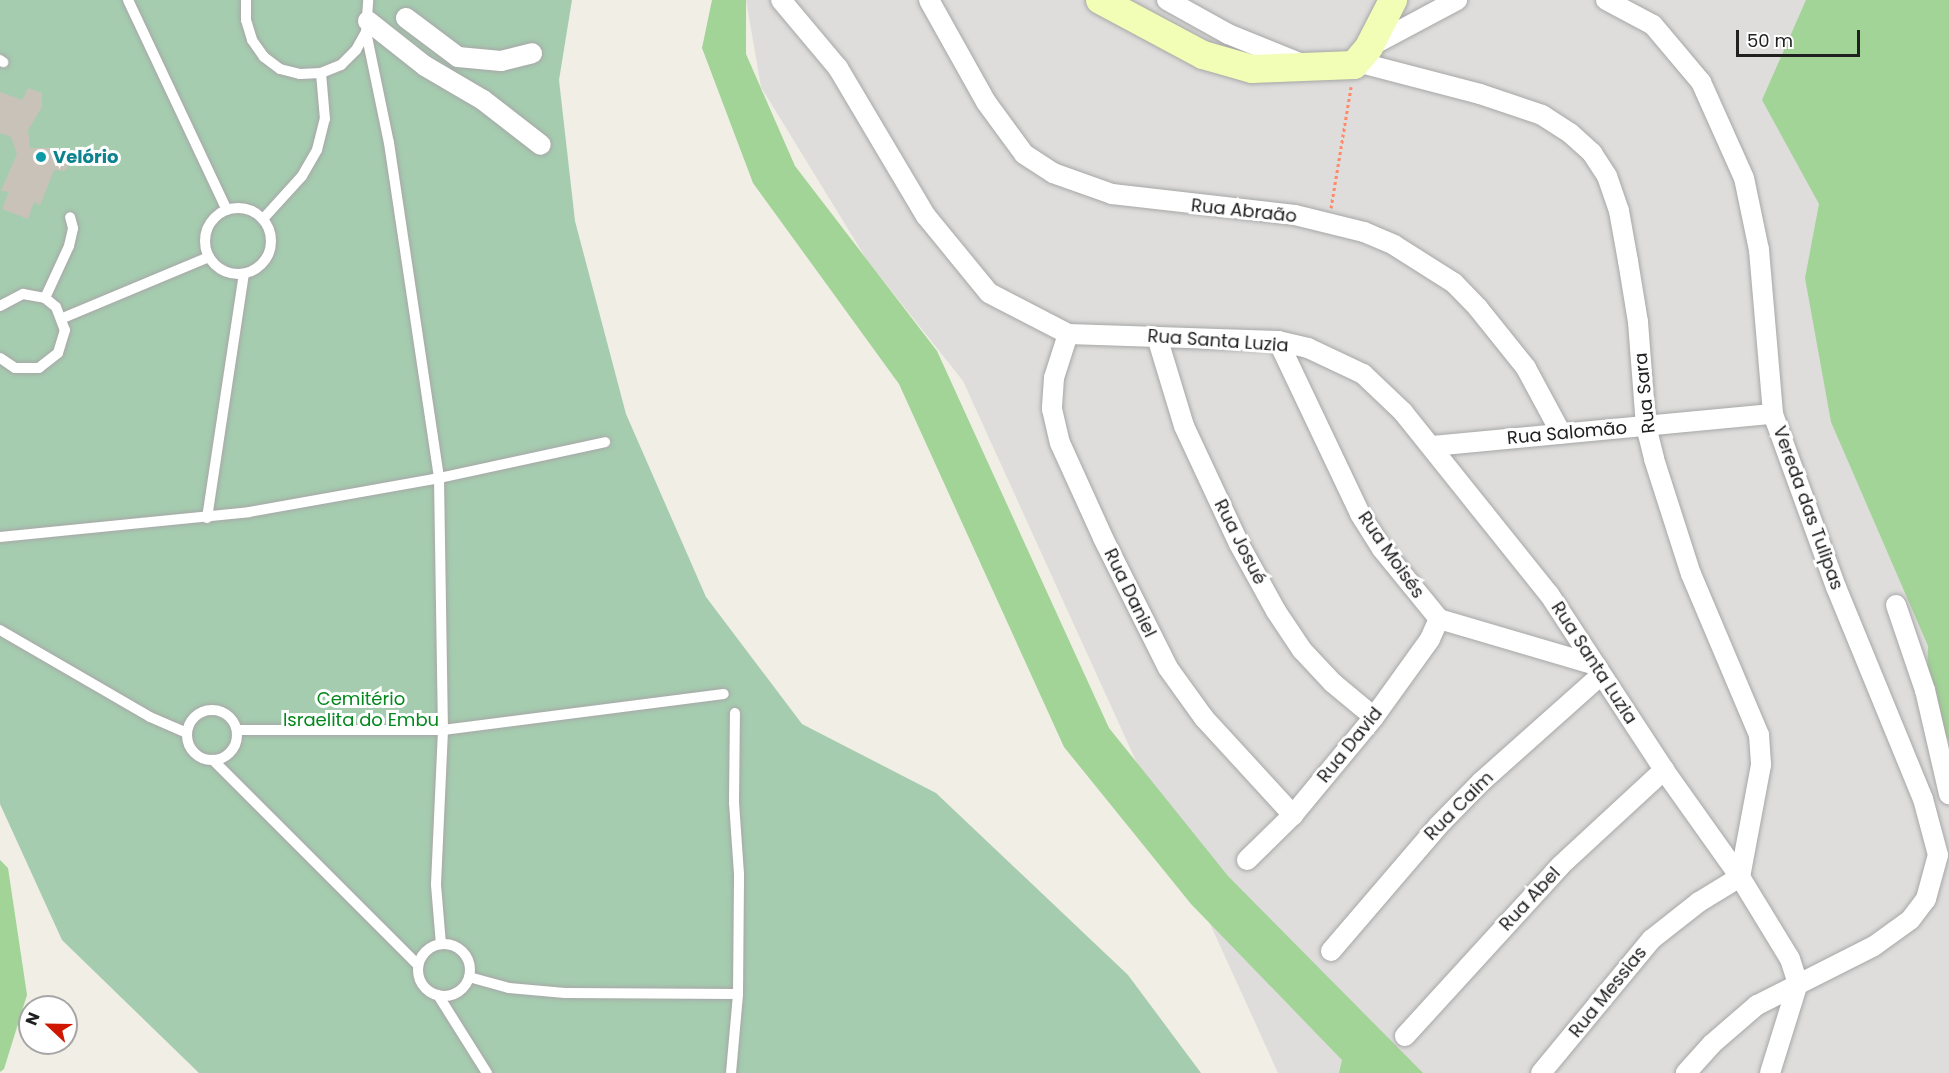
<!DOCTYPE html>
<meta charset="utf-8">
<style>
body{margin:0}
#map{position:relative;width:1949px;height:1073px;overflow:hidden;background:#f1eee5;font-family:Poppins,sans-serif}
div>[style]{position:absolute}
.residential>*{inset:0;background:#dedddc}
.forest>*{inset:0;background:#a2d397}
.cemetery>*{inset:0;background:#a5ccaf}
.building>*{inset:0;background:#c9c2b8}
.path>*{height:3px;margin-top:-1.5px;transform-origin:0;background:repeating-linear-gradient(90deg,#ff8968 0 3px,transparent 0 6px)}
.roads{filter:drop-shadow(0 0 2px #a7a7a7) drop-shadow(0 0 2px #a7a7a7)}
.service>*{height:10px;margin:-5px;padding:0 5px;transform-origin:5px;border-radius:5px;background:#fff}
.service>.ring{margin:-5px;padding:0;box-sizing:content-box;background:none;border:10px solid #fff;border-radius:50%}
.minor>*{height:20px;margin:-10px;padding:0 10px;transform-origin:10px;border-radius:10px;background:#fff}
.secondary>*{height:28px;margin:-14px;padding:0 14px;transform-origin:14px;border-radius:14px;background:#f2feb6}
.dots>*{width:16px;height:16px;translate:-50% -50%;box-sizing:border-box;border:3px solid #fff;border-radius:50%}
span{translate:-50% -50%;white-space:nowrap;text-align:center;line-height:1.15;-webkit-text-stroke:6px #fff;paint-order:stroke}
.culture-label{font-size:18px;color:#0d838f;font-weight:700}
.left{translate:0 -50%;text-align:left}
.street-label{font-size:18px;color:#202020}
.park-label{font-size:18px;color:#03881d}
.north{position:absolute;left:18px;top:995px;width:60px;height:60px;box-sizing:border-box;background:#fff;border:2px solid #a6a6a6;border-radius:50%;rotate:292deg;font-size:16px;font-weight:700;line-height:24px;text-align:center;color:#202020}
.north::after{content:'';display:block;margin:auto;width:21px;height:27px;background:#cf1700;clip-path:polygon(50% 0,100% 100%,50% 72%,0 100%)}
.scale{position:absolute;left:1736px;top:30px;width:124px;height:27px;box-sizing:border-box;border:3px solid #202020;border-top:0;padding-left:8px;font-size:18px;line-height:21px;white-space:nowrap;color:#202020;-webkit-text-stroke:4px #fff;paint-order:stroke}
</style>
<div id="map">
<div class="residential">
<div style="clip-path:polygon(746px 0,1830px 0,1949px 557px,1949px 1073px,1278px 1073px,963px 381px,867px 260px,761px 87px)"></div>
</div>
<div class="forest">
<div style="clip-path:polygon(712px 0,746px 0,746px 54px,795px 166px,937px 351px,1109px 728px,1228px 876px,1423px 1073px,1339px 1073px,1342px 1060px,1191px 904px,1064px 747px,899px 384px,753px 183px,702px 48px)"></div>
<div style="clip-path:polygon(1806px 0,1949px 0,1949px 741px,1926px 706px,1928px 646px,1831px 422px,1805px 278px,1819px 204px,1762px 100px)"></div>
<div style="clip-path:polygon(0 860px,8px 868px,27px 995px,4px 1069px,0 1072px)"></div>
</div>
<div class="cemetery">
<div style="clip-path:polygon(0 0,572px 0,559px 80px,575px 221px,626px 414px,706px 597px,802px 724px,936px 793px,1128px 975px,1201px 1073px,199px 1073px,62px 940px,0 804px)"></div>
</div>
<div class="building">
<div style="clip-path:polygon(28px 88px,42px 93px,42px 107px,28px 130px,30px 148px,52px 148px,71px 159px,65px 171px,54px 170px,40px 205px,34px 202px,28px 219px,2px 209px,9px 192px,1px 191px,17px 154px,11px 137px,0 133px,0 92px,22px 100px)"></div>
</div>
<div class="path">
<div style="left:1331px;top:208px;width:123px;rotate:-80.6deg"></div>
</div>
<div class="roads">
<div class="service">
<div style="left:128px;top:0;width:232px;rotate:64.8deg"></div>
<div style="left:246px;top:0;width:20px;rotate:90deg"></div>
<div style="left:246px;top:20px;width:21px;rotate:73deg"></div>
<div style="left:252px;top:40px;width:21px;rotate:55deg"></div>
<div style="left:264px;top:57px;width:20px;rotate:37deg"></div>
<div style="left:280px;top:69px;width:21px;rotate:14deg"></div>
<div style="left:300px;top:74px;width:21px;rotate:-3deg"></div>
<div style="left:321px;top:73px;width:22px;rotate:-22deg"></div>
<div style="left:341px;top:65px;width:21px;rotate:-45deg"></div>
<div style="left:356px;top:50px;width:21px;rotate:-61deg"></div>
<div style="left:366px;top:32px;width:32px;rotate:-86deg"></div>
<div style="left:366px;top:32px;width:113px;rotate:78.3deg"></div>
<div style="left:389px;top:143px;width:339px;rotate:81.5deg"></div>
<div style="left:439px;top:478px;width:252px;rotate:89.1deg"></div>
<div style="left:443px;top:730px;width:155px;rotate:92.6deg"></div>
<div style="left:436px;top:885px;width:59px;rotate:85.2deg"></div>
<div style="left:0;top:60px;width:4px;rotate:34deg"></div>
<div class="ring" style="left:205px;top:208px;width:56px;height:56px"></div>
<div style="left:263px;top:219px;width:58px;rotate:-47.8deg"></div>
<div style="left:302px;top:176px;width:30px;rotate:-60deg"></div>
<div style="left:317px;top:150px;width:32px;rotate:-76deg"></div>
<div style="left:325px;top:119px;width:46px;rotate:-95deg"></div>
<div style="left:45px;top:298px;width:57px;rotate:-65.2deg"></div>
<div style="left:69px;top:246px;width:18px;rotate:-77deg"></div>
<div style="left:73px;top:228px;width:11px;rotate:-105deg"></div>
<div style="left:0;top:306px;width:26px;rotate:-28deg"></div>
<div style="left:23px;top:294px;width:22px;rotate:10deg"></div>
<div style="left:45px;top:298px;width:14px;rotate:39deg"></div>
<div style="left:56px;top:307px;width:25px;rotate:69deg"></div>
<div style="left:65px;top:330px;width:24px;rotate:107deg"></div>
<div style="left:58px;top:353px;width:24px;rotate:142deg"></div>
<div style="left:39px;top:368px;width:24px;rotate:180deg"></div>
<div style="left:15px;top:368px;width:18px;rotate:-146deg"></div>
<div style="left:63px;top:318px;width:158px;rotate:-22.7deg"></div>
<div style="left:207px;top:518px;width:247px;rotate:-81.4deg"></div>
<div style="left:0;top:537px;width:250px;rotate:-5.7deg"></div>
<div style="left:249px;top:512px;width:193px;rotate:-10.1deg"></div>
<div style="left:439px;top:478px;width:170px;rotate:-12.2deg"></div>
<div style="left:0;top:630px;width:173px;rotate:30.1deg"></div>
<div style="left:150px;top:717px;width:40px;rotate:23.4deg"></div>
<div class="ring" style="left:187px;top:710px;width:40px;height:40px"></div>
<div style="left:237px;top:730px;width:206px"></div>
<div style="left:443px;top:730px;width:283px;rotate:-7.3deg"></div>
<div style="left:213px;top:760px;width:290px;rotate:45deg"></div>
<div class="ring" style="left:418px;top:944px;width:42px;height:42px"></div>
<div style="left:469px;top:977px;width:41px;rotate:15.4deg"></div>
<div style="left:509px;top:988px;width:56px;rotate:5.1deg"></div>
<div style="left:565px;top:993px;width:173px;rotate:0.3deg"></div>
<div style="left:438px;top:995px;width:92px;rotate:57.9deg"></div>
<div style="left:731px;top:1073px;width:79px;rotate:-84.9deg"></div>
<div style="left:738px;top:994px;width:120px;rotate:-89.5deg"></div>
<div style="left:739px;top:874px;width:71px;rotate:-94deg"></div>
<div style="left:734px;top:803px;width:90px;rotate:-89.4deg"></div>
</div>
<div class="minor">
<div style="left:781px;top:0;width:89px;rotate:50deg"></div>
<div style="left:838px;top:68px;width:172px;rotate:59.3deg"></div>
<div style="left:926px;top:216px;width:99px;rotate:50.7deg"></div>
<div style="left:989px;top:293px;width:89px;rotate:27.4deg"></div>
<div style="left:1068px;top:334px;width:210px;rotate:1.9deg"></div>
<div style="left:1278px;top:341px;width:31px;rotate:13deg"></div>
<div style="left:1308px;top:348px;width:61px;rotate:25.3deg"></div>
<div style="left:1363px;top:374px;width:55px;rotate:43.5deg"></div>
<div style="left:1403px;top:412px;width:233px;rotate:51.3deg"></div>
<div style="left:1549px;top:594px;width:210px;rotate:56.8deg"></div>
<div style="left:1664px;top:770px;width:131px;rotate:54.6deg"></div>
<div style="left:1740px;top:877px;width:96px;rotate:58.6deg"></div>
<div style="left:1790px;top:959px;width:25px;rotate:72deg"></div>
<div style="left:1798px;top:983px;width:94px;rotate:107.3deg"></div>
<div style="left:929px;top:0;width:117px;rotate:60.8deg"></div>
<div style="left:986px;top:102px;width:64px;rotate:53.8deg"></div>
<div style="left:1024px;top:154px;width:35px;rotate:33deg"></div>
<div style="left:1053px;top:173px;width:63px;rotate:19.6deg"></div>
<div style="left:1112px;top:194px;width:184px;rotate:6.5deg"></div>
<div style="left:1295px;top:215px;width:71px;rotate:13.8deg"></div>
<div style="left:1364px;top:232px;width:33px;rotate:23deg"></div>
<div style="left:1394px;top:245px;width:71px;rotate:32.3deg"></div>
<div style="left:1454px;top:283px;width:35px;rotate:46deg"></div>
<div style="left:1478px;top:308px;width:77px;rotate:51.3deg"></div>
<div style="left:1526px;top:368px;width:74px;rotate:61.7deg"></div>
<div style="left:1167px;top:0;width:70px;rotate:29.1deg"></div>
<div style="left:1228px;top:34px;width:80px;rotate:22.1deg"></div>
<div style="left:1606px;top:0;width:53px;rotate:28deg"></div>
<div style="left:1653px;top:25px;width:75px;rotate:49.9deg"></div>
<div style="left:1701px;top:82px;width:105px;rotate:65.9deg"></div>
<div style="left:1744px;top:178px;width:74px;rotate:78.2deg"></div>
<div style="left:1759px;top:250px;width:165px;rotate:85.1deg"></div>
<div style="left:1773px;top:414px;width:184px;rotate:70deg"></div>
<div style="left:1836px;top:587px;width:229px;rotate:67.7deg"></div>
<div style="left:1923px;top:799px;width:58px;rotate:75deg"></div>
<div style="left:1938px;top:855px;width:46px;rotate:105.3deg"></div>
<div style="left:1926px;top:899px;width:26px;rotate:127deg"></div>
<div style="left:1910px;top:920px;width:44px;rotate:144.2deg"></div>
<div style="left:1874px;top:946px;width:131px;rotate:153.2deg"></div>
<div style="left:1757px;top:1005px;width:60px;rotate:139.1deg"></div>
<div style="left:1712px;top:1044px;width:39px;rotate:132deg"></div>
<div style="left:406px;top:18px;width:65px;rotate:36.9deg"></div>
<div style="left:458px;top:57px;width:43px;rotate:5.3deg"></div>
<div style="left:501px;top:61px;width:32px;rotate:-14deg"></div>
<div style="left:368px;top:21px;width:73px;rotate:38.3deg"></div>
<div style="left:425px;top:66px;width:67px;rotate:30.4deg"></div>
<div style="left:483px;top:100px;width:73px;rotate:37.8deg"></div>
<div style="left:1369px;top:47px;width:100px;rotate:-28.1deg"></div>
<div style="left:1354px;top:65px;width:11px;rotate:-5deg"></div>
<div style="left:1365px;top:64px;width:119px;rotate:14.6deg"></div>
<div style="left:1480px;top:94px;width:65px;rotate:18.7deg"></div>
<div style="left:1542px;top:115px;width:33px;rotate:33deg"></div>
<div style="left:1570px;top:133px;width:30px;rotate:42deg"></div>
<div style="left:1592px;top:153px;width:27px;rotate:57deg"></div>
<div style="left:1607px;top:176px;width:37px;rotate:71deg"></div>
<div style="left:1619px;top:211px;width:51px;rotate:79.8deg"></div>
<div style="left:1628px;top:261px;width:62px;rotate:80.7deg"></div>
<div style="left:1638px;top:322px;width:104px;rotate:85.6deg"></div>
<div style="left:1646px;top:426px;width:34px;rotate:76deg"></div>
<div style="left:1654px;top:459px;width:121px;rotate:72.2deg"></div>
<div style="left:1691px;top:574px;width:175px;rotate:67.1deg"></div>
<div style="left:1759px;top:735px;width:30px;rotate:86deg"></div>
<div style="left:1761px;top:765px;width:114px;rotate:100.6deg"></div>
<div style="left:1068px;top:334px;width:46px;rotate:107.7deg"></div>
<div style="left:1054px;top:378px;width:31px;rotate:94deg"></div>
<div style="left:1052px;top:409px;width:35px;rotate:77deg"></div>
<div style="left:1060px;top:443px;width:104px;rotate:65.6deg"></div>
<div style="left:1103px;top:538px;width:145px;rotate:63.4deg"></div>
<div style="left:1168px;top:668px;width:62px;rotate:54.2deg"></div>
<div style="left:1204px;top:718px;width:132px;rotate:47.5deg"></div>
<div style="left:1157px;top:337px;width:93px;rotate:73.1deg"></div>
<div style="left:1184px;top:426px;width:130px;rotate:65deg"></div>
<div style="left:1239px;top:544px;width:77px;rotate:61.1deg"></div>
<div style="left:1276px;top:611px;width:47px;rotate:56.3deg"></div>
<div style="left:1302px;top:650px;width:45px;rotate:46.8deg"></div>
<div style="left:1333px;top:683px;width:53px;rotate:39.7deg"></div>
<div style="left:1278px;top:341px;width:191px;rotate:64.6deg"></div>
<div style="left:1360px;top:514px;width:41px;rotate:57.8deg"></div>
<div style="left:1382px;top:549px;width:90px;rotate:50.8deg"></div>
<div style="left:1439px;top:619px;width:163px;rotate:16.4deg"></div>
<div style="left:1432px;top:446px;width:342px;rotate:-5.4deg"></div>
<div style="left:1896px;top:605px;width:90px;rotate:71.2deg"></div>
<div style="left:1925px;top:690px;width:107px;rotate:77deg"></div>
<div style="left:1247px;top:860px;width:64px;rotate:-44.4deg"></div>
<div style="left:1293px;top:815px;width:127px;rotate:-50.4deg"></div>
<div style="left:1374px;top:717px;width:96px;rotate:-54.3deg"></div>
<div style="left:1430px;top:639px;width:22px;rotate:-66deg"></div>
<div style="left:1331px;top:951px;width:165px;rotate:-49.4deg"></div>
<div style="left:1438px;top:826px;width:62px;rotate:-45.7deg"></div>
<div style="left:1481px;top:782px;width:161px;rotate:-41.7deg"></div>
<div style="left:1405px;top:1036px;width:230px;rotate:-47.6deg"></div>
<div style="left:1560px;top:866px;width:142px;rotate:-42.7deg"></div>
<div style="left:1541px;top:1073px;width:174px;rotate:-50.4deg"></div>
<div style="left:1652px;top:939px;width:60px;rotate:-38.2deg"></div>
<div style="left:1699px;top:902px;width:48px;rotate:-31.4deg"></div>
</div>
<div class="secondary">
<div style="left:1100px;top:0;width:117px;rotate:28.1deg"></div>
<div style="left:1203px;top:55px;width:51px;rotate:15.9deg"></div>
<div style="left:1252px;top:69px;width:102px;rotate:-2.2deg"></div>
<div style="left:1354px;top:65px;width:23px;rotate:-50deg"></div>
<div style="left:1369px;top:47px;width:53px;rotate:-62.9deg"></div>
</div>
</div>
<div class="dots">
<div style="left:41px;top:157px;background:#0f9aa8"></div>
</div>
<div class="culture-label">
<span class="left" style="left:53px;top:157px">Velório</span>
</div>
<div class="street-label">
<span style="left:1244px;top:211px;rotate:6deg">Rua Abraão</span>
<span style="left:1218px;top:341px;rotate:4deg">Rua Santa Luzia</span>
<span style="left:1645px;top:393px;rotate:-96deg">Rua Sara</span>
<span style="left:1567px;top:433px;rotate:-5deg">Rua Salomão</span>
<span style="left:1808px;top:508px;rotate:70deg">Vereda das Tulipas</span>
<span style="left:1240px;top:542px;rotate:63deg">Rua Josué</span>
<span style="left:1391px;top:555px;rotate:55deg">Rua Moisés</span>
<span style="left:1130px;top:593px;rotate:64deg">Rua Daniel</span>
<span style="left:1594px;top:663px;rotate:57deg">Rua Santa Luzia</span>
<span style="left:1350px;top:745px;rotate:-51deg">Rua David</span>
<span style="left:1459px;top:806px;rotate:-45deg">Rua Caim</span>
<span style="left:1530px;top:899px;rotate:-47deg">Rua Abel</span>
<span style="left:1608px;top:992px;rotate:-51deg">Rua Messias</span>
</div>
<div class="park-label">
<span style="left:361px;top:710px">Cemitério<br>Israelita do Embu</span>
</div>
<div class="north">N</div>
<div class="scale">50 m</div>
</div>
